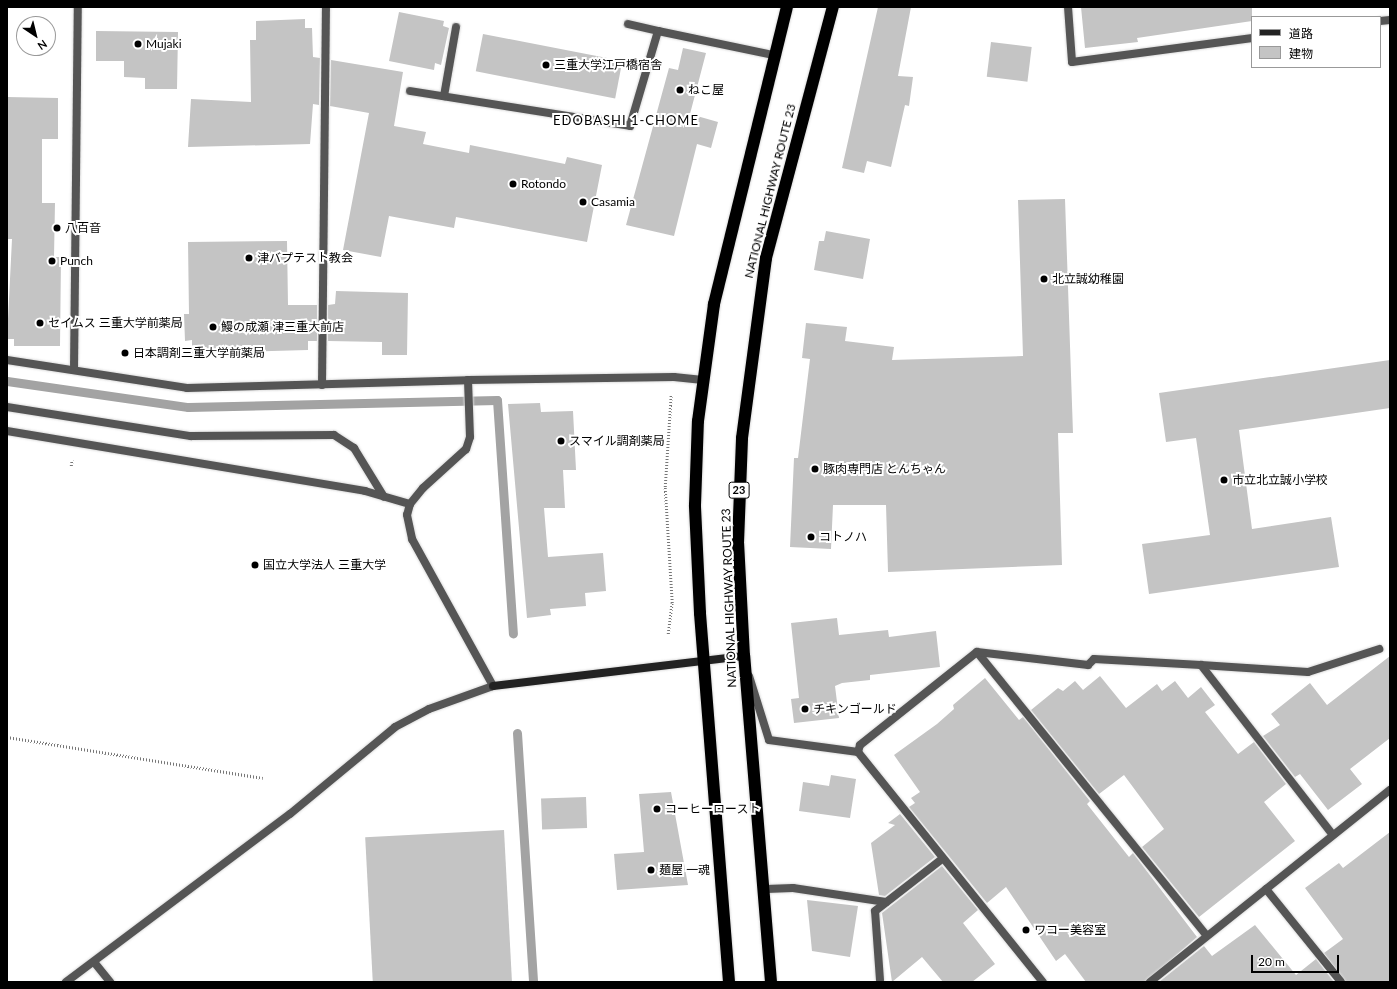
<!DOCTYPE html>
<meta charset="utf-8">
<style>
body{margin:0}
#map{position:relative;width:1397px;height:989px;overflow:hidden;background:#fff;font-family:Lato,"Noto Sans JP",sans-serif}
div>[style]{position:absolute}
.stream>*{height:9px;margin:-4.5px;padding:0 4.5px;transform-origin:4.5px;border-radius:4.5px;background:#a3a3a3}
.building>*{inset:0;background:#c4c4c4;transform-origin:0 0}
.path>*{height:2.5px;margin-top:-1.25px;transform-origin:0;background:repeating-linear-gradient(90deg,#777 0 1px,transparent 0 3px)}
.roads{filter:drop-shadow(0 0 1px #dbdbdb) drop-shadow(0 0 1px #dbdbdb)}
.lane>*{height:8px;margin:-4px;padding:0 4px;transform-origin:4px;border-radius:4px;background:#555}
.street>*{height:8px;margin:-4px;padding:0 4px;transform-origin:4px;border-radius:4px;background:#555}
.secondary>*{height:8px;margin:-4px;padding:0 4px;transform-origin:4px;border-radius:4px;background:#222}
.highway>*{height:12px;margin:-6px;padding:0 6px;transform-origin:6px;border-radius:6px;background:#000}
.dots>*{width:11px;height:11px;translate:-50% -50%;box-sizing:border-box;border:2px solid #fff;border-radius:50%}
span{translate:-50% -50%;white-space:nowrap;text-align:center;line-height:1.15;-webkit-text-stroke:4px #fff;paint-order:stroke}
.shield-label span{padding:1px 3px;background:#fff;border:1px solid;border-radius:3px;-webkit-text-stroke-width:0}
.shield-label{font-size:11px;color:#000;font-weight:700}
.poi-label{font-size:12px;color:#000}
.left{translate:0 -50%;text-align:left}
.street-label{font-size:12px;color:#000}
.neighbourhood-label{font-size:13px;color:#000;letter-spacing:1px}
.frame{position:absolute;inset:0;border:8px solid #000;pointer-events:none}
.legend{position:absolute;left:1251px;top:16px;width:130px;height:52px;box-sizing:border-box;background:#fff;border:1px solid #999;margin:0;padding:5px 7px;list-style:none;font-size:12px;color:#000}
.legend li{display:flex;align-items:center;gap:8px;height:20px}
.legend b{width:20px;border:1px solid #999}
.north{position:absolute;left:16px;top:16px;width:40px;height:40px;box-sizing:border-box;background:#fff;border:1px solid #999;border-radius:50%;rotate:145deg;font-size:11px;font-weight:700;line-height:16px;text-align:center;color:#000}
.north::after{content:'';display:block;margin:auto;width:14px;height:18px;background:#000;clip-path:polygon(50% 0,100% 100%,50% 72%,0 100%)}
.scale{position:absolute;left:1251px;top:955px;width:88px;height:18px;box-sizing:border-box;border:2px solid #000;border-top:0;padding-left:5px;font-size:12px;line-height:14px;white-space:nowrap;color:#000;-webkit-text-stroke:3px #fff;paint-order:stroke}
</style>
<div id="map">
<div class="stream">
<div style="left:7px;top:381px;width:183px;rotate:8.2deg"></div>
<div style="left:188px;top:407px;width:309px;rotate:-1.3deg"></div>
<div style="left:497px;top:400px;width:234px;rotate:86.1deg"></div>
<div style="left:517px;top:733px;width:250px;rotate:86.3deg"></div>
</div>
<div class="building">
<div style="clip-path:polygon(878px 7px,911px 7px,898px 76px,913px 77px,909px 106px,905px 105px,891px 167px,867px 161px,864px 173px,842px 168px)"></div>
<div style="clip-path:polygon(1081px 7px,1252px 7px,1252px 21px,1137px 38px,1138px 42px,1085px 48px)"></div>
<div style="clip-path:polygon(399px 12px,444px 21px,443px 26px,449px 28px,441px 65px,435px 63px,434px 70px,389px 61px)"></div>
<div style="clip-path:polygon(305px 19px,305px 28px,312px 28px,313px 57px,320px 58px,319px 105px,313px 104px,310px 144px,188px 147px,191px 99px,251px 102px,250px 40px,256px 40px,256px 21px)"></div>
<div style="clip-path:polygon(96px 31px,178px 32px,177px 89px,145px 89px,145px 78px,124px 77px,124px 61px,96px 61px)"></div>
<div style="left:483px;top:34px;width:142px;height:38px;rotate:11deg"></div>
<div style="left:991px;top:42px;width:41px;height:35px;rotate:7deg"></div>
<div style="clip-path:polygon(683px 48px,706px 53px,690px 114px,718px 122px,711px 148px,697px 144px,674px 236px,626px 225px,669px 68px,678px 70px)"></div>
<div style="clip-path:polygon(331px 60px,403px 72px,394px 126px,426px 132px,423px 144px,469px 153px,470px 145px,565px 164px,567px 157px,602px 165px,587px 242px,456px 217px,454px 228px,389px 216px,381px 257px,343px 250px,369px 113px,330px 106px)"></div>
<div style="clip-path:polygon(7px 97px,58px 98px,58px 139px,42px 139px,42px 203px,55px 203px,54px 257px,61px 257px,60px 346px,14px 346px,14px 339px,7px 339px,12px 239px,7px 239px)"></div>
<div style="clip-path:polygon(1065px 199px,1073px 433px,1058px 433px,1062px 565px,888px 572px,886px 505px,833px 505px,831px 549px,790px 547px,794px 458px,798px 458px,810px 359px,802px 358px,806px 323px,847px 327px,845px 341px,894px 347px,892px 360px,1023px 356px,1018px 200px)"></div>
<div style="clip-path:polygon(826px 231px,870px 239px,863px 279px,814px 270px,819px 241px,824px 241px)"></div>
<div style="clip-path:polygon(287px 241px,288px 305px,317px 305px,317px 341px,308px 341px,308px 350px,192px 353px,192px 340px,185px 341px,184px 314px,189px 314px,188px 242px)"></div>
<div style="clip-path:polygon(336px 291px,408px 293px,407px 355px,382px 355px,382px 342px,328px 341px,328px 305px,335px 304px)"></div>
<div style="clip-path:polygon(1390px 360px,1390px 408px,1239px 430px,1252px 529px,1331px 517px,1339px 567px,1149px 594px,1142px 544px,1210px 535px,1196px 438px,1166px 442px,1159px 393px)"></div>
<div style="clip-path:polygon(540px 403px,541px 412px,573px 411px,576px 470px,563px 470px,565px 508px,544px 508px,548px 557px,603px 553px,606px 591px,585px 593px,586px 606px,550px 609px,551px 615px,527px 618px,508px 404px)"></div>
<div style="clip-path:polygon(837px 618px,839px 635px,888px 630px,889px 637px,936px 631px,940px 667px,870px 675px,870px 680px,842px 683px,835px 686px,839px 718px,794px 723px,791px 699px,799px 698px,791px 623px)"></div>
<div style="clip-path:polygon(1390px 656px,1390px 738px,1350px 769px,1362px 784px,1328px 810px,1300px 774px,1295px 777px,1263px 736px,1280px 725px,1271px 714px,1310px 683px,1327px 705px)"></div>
<div style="clip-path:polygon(1100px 676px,1126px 708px,1157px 684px,1162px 691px,1175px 681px,1188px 698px,1201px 687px,1215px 705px,1205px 712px,1238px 754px,1254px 742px,1286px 784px,1264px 802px,1295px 841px,1199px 917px,1142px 847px,1164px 829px,1124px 775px,1099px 794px,1031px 710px,1058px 688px,1063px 691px,1075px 681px,1083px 690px)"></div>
<div style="clip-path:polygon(985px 678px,1019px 720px,1023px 717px,1090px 801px,1087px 804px,1129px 857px,1133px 853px,1197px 937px,1145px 982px,1086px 982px,1065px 954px,1056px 961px,1006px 887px,987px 903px,909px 807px,915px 803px,911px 798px,920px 792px,894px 755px,937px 724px,954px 709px,953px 705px)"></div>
<div style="clip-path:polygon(831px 775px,856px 779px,850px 818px,799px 811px,803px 782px,829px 786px)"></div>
<div style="clip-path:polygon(671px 792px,688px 885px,617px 890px,614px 854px,644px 852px,639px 794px)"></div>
<div style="left:586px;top:797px;width:31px;height:45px;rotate:88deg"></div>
<div style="clip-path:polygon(900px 814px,935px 857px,885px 896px,879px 895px,871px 843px,895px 825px,888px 823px)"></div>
<div style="left:504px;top:830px;width:152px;height:139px;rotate:87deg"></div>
<div style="clip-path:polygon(1390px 832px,1390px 982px,1346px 982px,1324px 953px,1343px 939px,1305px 888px,1339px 863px,1343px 868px)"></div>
<div style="clip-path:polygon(942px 866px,978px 910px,963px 923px,995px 964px,972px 982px,943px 982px,922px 957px,892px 982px,882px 913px)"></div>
<div style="clip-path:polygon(807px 900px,858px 906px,850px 957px,812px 951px)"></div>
<div style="clip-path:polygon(1255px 925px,1296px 975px,1316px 959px,1334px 982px,1159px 982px,1204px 946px,1212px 956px)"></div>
</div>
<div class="path">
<div style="left:71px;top:466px;width:6px;rotate:-81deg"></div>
<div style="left:668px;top:634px;width:31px;rotate:-83deg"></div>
<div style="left:672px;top:603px;width:116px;rotate:-93.5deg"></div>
<div style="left:665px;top:487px;width:92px;rotate:-86.3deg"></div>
<div style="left:7px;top:737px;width:259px;rotate:9.1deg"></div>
</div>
<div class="roads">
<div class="lane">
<div style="left:628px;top:24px;width:31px;rotate:13deg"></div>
<div style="left:410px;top:91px;width:223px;rotate:9deg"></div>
<div style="left:630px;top:126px;width:99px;rotate:-73.6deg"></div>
<div style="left:658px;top:31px;width:117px;rotate:11.8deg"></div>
<div style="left:444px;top:96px;width:70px;rotate:-80.1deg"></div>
<div style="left:7px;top:407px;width:186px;rotate:9deg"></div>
<div style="left:191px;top:436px;width:143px;rotate:-0.4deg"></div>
<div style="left:334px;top:435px;width:24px;rotate:33deg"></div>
<div style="left:354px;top:448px;width:57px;rotate:58.5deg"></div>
<div style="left:7px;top:431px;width:363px;rotate:9.5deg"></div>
<div style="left:365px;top:491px;width:47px;rotate:16.1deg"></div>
<div style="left:94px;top:962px;width:26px;rotate:51deg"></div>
<div style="left:66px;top:982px;width:280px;rotate:-36.9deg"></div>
<div style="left:290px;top:814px;width:136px;rotate:-39.6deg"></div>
<div style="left:395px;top:727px;width:38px;rotate:-28deg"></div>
<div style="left:429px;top:709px;width:68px;rotate:-19.8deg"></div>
</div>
<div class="street">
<div style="left:1068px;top:7px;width:55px;rotate:85.8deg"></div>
<div style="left:1072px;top:62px;width:182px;rotate:-7.6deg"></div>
<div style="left:1380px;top:21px;width:10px;rotate:-6deg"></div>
<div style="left:7px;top:360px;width:182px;rotate:8.8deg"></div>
<div style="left:187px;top:388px;width:281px;rotate:-1.6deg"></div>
<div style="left:468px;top:380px;width:206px;rotate:-0.8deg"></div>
<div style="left:674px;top:377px;width:29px;rotate:6deg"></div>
<div style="left:74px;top:369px;width:362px;rotate:-89.4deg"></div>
<div style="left:468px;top:380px;width:57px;rotate:88deg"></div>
<div style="left:470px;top:437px;width:13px;rotate:108deg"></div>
<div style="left:466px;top:449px;width:58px;rotate:137.8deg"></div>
<div style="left:423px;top:488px;width:21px;rotate:129deg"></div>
<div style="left:410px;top:504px;width:11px;rotate:105deg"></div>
<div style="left:407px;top:515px;width:25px;rotate:78deg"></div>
<div style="left:412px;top:539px;width:168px;rotate:61.1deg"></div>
<div style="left:322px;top:385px;width:378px;rotate:-89.4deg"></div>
<div style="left:977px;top:652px;width:365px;rotate:51deg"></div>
<div style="left:1201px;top:665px;width:107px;rotate:3.7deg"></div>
<div style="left:1308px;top:672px;width:75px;rotate:-17.9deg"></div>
<div style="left:749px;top:676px;width:67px;rotate:72.6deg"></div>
<div style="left:769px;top:740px;width:90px;rotate:7.7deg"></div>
<div style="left:858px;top:752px;width:295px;rotate:51.2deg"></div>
<div style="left:858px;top:752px;width:7px;rotate:-74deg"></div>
<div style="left:860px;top:745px;width:149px;rotate:-38.5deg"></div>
<div style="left:977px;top:652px;width:112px;rotate:6.7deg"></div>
<div style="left:1088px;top:665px;width:8px;rotate:-45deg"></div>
<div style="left:1094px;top:659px;width:107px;rotate:3.2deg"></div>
<div style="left:1201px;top:665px;width:215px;rotate:52.2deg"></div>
<div style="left:766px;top:889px;width:27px;rotate:-2deg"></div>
<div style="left:793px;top:888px;width:94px;rotate:8.6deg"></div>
<div style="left:1266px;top:889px;width:119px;rotate:51.1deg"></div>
<div style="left:880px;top:980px;width:69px;rotate:-94.1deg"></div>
<div style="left:875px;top:911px;width:85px;rotate:-37.8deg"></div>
<div style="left:1150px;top:982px;width:307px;rotate:-38.7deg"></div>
</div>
<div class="secondary">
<div style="left:493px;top:686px;width:253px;rotate:-6.8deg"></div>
</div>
<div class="highway">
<div style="left:729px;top:982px;width:370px;rotate:-94.5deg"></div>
<div style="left:700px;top:613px;width:108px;rotate:-92.7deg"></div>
<div style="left:695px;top:505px;width:84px;rotate:-88deg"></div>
<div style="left:698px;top:421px;width:118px;rotate:-82.2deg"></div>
<div style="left:714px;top:304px;width:306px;rotate:-76.2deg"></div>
<div style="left:771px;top:982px;width:327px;rotate:-94.7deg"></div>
<div style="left:744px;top:656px;width:113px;rotate:-93deg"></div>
<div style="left:738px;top:543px;width:105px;rotate:-87.8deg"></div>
<div style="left:742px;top:438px;width:182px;rotate:-82.4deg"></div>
<div style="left:766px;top:258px;width:260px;rotate:-75.1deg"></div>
</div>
</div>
<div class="dots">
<div style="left:138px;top:44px;background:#000"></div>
<div style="left:546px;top:65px;background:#000"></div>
<div style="left:680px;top:90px;background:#000"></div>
<div style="left:513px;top:184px;background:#000"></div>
<div style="left:583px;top:202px;background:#000"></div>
<div style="left:57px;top:228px;background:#000"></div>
<div style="left:249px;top:258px;background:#000"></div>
<div style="left:52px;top:261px;background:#000"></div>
<div style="left:1044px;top:279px;background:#000"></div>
<div style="left:40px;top:323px;background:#000"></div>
<div style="left:213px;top:327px;background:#000"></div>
<div style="left:125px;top:353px;background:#000"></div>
<div style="left:561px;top:441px;background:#000"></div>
<div style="left:815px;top:469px;background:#000"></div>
<div style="left:1224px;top:480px;background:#000"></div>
<div style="left:811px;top:537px;background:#000"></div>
<div style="left:255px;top:565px;background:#000"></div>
<div style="left:805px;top:709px;background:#000"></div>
<div style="left:657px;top:809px;background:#000"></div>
<div style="left:651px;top:870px;background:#000"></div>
<div style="left:1026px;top:930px;background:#000"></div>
</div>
<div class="shield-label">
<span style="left:739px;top:490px">23</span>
</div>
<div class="poi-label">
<span class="left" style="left:146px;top:44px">Mujaki</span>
<span class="left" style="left:554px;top:65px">三重大学江戸橋宿舎</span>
<span class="left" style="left:688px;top:90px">ねこ屋</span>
<span class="left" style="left:521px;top:184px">Rotondo</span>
<span class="left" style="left:591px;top:202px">Casamia</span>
<span class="left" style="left:65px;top:228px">八百音</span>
<span class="left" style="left:257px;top:258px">津バプテスト教会</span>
<span class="left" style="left:60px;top:261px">Punch</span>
<span class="left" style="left:1052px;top:279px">北立誠幼稚園</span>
<span class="left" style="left:48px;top:323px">セイムス 三重大学前薬局</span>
<span class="left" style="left:221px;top:327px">鰻の成瀬 津三重大前店</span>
<span class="left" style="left:133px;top:353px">日本調剤三重大学前薬局</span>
<span class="left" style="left:569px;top:441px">スマイル調剤薬局</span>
<span class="left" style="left:823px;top:469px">豚肉専門店 とんちゃん</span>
<span class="left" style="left:1232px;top:480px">市立北立誠小学校</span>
<span class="left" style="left:819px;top:537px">コトノハ</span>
<span class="left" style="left:263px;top:565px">国立大学法人 三重大学</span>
<span class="left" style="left:813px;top:709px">チキンゴールド</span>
<span class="left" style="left:665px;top:809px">コーヒーロースト</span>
<span class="left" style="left:659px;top:870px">麺屋 一魂</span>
<span class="left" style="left:1034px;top:930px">ワコー美容室</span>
</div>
<div class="street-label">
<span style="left:770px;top:191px;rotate:-76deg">NATIONAL HIGHWAY ROUTE 23</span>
<span style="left:729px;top:598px;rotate:-92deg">NATIONAL HIGHWAY ROUTE 23</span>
</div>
<div class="neighbourhood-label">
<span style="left:626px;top:120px">EDOBASHI 1-CHOME</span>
</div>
<div class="frame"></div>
<ul class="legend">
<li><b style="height:5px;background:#222"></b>道路</li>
<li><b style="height:11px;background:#c4c4c4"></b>建物</li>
</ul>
<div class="north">N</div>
<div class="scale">20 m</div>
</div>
